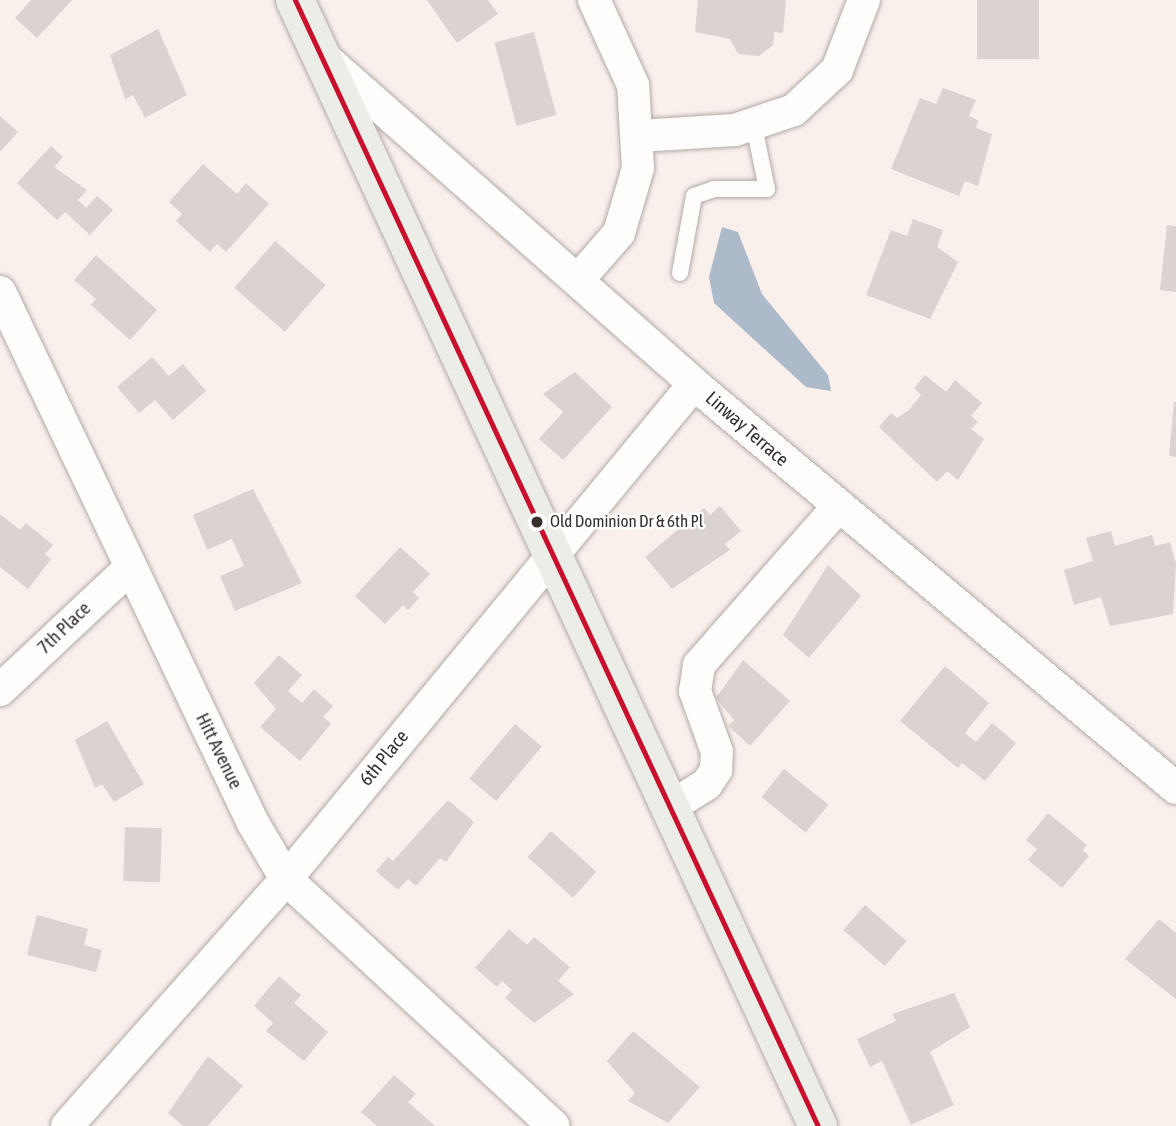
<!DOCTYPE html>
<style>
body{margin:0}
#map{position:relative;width:1176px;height:1126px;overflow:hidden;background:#f9f0ec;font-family:"Asap Condensed",sans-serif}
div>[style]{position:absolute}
.water>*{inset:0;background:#adbaca}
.building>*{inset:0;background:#dbd3cf;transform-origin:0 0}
.roads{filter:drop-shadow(0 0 2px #b2aaa7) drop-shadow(0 0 2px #b2aaa7)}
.service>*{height:16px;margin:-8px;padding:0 8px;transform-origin:8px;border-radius:8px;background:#fefdfc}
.minor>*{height:32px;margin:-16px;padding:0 16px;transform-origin:16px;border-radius:16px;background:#fefdfc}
.primary>*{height:38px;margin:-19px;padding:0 19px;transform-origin:19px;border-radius:19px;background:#ecede7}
.bus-1>*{height:5px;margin:-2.5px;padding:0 2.5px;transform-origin:2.5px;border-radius:2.5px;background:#c8102e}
.dots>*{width:19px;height:19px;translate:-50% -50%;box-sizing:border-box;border:4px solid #fff;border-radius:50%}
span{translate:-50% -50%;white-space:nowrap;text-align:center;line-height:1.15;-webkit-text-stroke:5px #fff;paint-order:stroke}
.bus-label{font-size:17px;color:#37302c}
.left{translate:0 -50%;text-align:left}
.street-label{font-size:19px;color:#37302c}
</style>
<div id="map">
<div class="water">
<div style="clip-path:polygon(722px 227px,738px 232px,762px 294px,828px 375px,831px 391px,806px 387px,714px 303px,709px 277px)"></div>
</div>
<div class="building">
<div style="clip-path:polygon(31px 0,72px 0,37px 38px,15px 18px)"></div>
<div style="clip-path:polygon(427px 0,488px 0,498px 14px,457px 43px)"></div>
<div style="clip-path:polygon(698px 0,786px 0,783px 33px,774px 32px,773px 45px,759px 56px,738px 54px,730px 39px,695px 32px)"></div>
<div style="left:977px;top:0;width:62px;height:59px"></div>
<div style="clip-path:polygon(158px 29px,187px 95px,145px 118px,133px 95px,125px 99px,110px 55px)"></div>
<div style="left:534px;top:32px;width:86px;height:41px;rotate:75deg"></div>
<div style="clip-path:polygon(943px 88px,976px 100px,969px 116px,978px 120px,976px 128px,992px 134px,978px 186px,965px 181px,959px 196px,891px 169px,920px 98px,936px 104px)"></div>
<div style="clip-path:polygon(0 116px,18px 132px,0 152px)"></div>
<div style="clip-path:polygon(51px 146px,63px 157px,54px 167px,87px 190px,78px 200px,86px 208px,97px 196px,113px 210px,90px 235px,65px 212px,57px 220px,17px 183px)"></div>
<div style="clip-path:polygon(203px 164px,237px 194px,246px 183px,269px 204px,226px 252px,217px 244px,210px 252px,176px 221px,182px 214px,169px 202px)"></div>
<div style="clip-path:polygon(913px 219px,943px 230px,937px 247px,958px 262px,930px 319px,866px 295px,891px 230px,907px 236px)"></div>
<div style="clip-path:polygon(1167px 225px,1176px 226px,1176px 292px,1160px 290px)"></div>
<div style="left:275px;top:241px;width:67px;height:62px;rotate:41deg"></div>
<div style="clip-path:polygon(96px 255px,157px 310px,130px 340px,91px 305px,96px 299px,74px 280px)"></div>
<div style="clip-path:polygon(152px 357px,169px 376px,183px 364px,206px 391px,173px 420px,155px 400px,139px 413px,117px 387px)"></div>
<div style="clip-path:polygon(575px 372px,612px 407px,563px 460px,539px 439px,563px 412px,543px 394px)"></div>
<div style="clip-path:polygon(925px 375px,946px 392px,955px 380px,982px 403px,971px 416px,978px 422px,971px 429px,984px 439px,958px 480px,947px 471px,937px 482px,879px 427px,891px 413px,897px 418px,909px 410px,921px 395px,914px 388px)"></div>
<div style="clip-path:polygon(1174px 402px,1176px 402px,1176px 457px,1169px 456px)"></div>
<div style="clip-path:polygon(253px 489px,302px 583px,235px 611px,220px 576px,244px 566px,232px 539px,207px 550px,193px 515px)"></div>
<div style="clip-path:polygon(720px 506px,741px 531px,725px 544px,730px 550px,672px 589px,645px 557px,704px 508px,710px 515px)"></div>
<div style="clip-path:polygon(0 514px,20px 530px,26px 523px,53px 545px,45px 554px,51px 559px,28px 589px,0 567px)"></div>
<div style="clip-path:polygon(1111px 531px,1115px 546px,1152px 535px,1155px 546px,1170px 542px,1176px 564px,1173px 614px,1110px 626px,1101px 597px,1074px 605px,1064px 570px,1093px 561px,1086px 538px)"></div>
<div style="clip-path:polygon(400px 547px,430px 574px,413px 592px,419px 598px,408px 610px,403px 605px,385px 624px,355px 596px)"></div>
<div style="clip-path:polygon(828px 565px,861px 596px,809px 658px,783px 635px)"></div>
<div style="clip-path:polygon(279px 655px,302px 675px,288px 691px,302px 703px,314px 689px,333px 706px,323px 717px,331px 724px,300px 761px,260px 727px,276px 709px,254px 683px)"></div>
<div style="clip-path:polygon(743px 660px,790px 701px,750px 746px,728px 726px,734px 720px,716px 698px)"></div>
<div style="clip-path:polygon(945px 666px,989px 703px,965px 733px,976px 742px,992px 723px,1016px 743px,985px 781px,962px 763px,958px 768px,900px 721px)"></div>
<div style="clip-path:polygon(107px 721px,144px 784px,114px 802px,102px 784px,95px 788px,75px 740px)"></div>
<div style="left:515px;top:724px;width:35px;height:71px;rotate:40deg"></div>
<div style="left:784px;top:769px;width:57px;height:36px;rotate:39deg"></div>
<div style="clip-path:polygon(448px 800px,474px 822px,446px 862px,440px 858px,416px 886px,408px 879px,398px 890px,376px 871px,388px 857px,393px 861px)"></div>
<div style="clip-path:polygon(1048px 813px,1087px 845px,1083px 850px,1089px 856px,1062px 888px,1028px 860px,1037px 849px,1026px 840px)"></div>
<div style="left:125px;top:827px;width:37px;height:54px;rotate:2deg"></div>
<div style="left:551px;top:831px;width:61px;height:35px;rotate:42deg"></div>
<div style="left:865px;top:905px;width:55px;height:33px;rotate:41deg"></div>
<div style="clip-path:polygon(37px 915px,88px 929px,84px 945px,102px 950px,96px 972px,27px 955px)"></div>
<div style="clip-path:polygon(1159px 919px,1176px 933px,1176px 999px,1125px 959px)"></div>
<div style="clip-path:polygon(509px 929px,527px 945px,534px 937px,570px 967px,558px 981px,574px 994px,534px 1023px,505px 998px,512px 990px,502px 981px,497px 987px,475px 968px)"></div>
<div style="clip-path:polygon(279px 976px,301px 995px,294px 1003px,328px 1032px,304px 1061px,266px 1031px,273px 1023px,254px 1006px)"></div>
<div style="clip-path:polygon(954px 993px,970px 1027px,930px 1052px,954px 1105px,911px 1125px,882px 1061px,870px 1067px,857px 1039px,896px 1021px,892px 1014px)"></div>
<div style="clip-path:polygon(633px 1031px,700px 1087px,668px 1123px,628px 1101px,635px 1093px,607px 1061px)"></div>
<div style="clip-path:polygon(208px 1056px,243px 1086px,208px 1126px,183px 1126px,168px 1113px)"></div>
<div style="clip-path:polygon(394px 1075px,416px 1094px,408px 1102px,435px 1126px,377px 1126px,361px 1112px)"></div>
</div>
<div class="roads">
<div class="service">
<div style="left:680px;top:273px;width:78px;rotate:-79.7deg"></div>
<div style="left:694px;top:196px;width:21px;rotate:-19deg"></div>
<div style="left:714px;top:189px;width:53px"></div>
<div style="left:767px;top:189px;width:64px;rotate:-101.7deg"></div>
</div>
<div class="minor">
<div style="left:327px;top:60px;width:490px;rotate:41.4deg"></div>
<div style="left:694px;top:384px;width:629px;rotate:39.97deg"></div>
<div style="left:639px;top:136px;width:96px;rotate:-3.6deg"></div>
<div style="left:735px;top:130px;width:62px;rotate:-18.7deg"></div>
<div style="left:794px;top:110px;width:59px;rotate:-42.9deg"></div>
<div style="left:837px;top:70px;width:75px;rotate:-68.9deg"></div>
<div style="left:578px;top:280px;width:62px;rotate:-48.9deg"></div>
<div style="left:619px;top:233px;width:68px;rotate:-73.7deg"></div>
<div style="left:638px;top:168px;width:83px;rotate:-93.4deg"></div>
<div style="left:633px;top:85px;width:94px;rotate:-114.6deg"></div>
<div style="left:0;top:292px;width:588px;rotate:64.52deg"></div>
<div style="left:253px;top:823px;width:65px;rotate:59.5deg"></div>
<div style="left:286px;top:879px;width:364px;rotate:42.7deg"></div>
<div style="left:0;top:690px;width:178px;rotate:-43.2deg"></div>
<div style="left:672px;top:806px;width:41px;rotate:-32.2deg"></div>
<div style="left:707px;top:784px;width:17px;rotate:-57deg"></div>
<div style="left:716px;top:770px;width:18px;rotate:-87deg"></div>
<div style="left:717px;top:752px;width:65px;rotate:-109.8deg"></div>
<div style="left:695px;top:691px;width:26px;rotate:-81deg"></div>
<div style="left:699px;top:665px;width:210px;rotate:-48.7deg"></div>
<div style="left:67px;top:1126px;width:330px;rotate:-48.4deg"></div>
<div style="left:286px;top:879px;width:641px;rotate:-50.5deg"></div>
</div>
<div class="primary">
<div style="left:295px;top:0;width:1242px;rotate:65.09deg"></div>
</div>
</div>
<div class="bus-1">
<div style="left:295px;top:0;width:1242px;rotate:65.09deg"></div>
</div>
<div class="dots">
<div style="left:537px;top:522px;background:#37302c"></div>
</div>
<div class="bus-label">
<span class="left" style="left:550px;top:522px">Old Dominion Dr &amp; 6th Pl</span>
</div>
<div class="street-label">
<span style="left:747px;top:429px;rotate:41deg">Linway Terrace</span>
<span style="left:64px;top:628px;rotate:-44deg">7th Place</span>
<span style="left:219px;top:751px;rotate:64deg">Hitt Avenue</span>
<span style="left:384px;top:758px;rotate:-51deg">6th Place</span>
</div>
</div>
